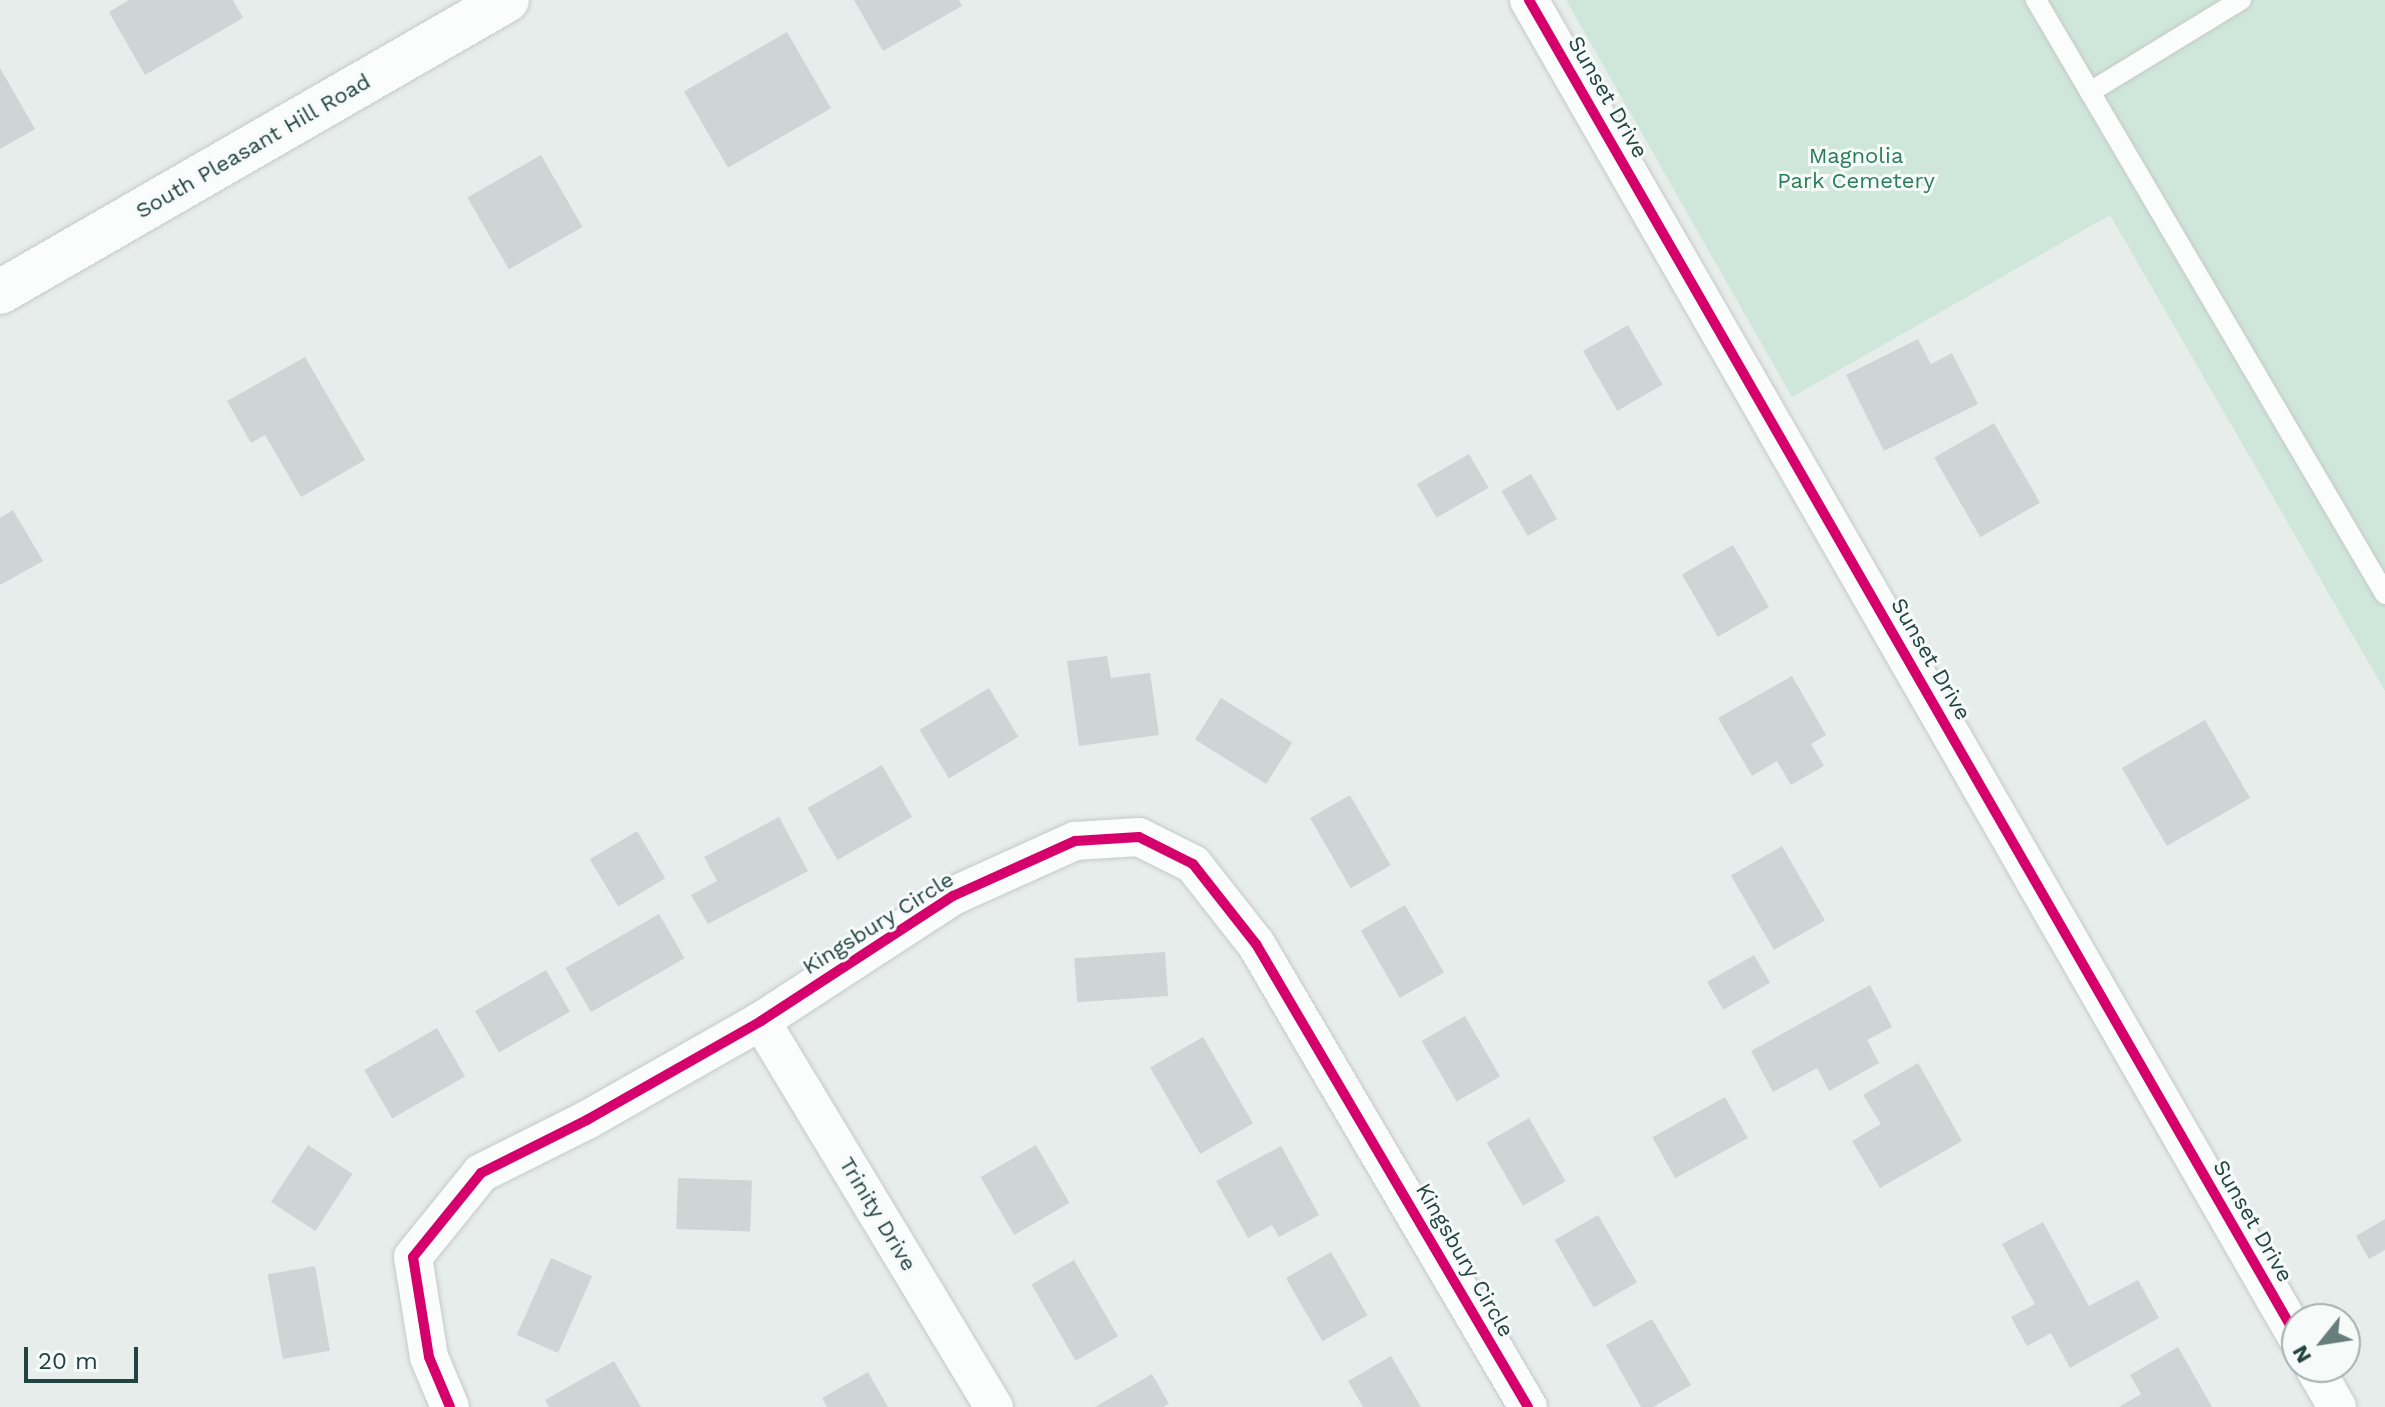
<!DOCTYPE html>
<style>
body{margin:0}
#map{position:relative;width:2385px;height:1407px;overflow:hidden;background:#e7edeb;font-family:"Work Sans",sans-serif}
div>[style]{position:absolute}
.green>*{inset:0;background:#cfe7da}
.building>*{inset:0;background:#cfd5d4;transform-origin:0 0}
.roads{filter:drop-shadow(0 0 2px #c4cac8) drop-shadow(0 0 2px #c4cac8)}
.lane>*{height:20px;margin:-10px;padding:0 10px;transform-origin:10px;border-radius:10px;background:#fbfcfc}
.street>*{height:38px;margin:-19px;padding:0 19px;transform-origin:19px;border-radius:19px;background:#fbfcfc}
.secondary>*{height:44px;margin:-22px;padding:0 22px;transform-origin:22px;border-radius:22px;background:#fbfcfc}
.cycleway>*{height:10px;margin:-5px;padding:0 5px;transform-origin:5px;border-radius:5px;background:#d6006c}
span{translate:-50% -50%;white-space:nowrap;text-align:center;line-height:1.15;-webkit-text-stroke:6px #f6fbf9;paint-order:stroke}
.street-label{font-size:22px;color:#224340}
.park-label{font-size:22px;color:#287e59}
.north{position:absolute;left:2281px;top:1303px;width:80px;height:80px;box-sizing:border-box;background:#f6fbf9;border:2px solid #a1b1af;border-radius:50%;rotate:240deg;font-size:22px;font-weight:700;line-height:32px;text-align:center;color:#224340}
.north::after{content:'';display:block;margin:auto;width:28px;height:36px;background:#677e7c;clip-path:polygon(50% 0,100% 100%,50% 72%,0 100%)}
.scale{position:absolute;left:24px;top:1347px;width:114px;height:36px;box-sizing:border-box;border:4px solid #224340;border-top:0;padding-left:10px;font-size:24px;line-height:28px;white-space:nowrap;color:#224340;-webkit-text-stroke:6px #f6fbf9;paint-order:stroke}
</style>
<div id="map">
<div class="green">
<div style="clip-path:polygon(1566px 0,2385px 0,2385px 691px,2110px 215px,1792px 397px)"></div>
</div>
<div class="building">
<div style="clip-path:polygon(129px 0,233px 0,243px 18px,145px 75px,109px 12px)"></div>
<div style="clip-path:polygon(854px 0,959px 0,962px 6px,883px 51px)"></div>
<div style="left:787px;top:32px;width:88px;height:119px;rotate:60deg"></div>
<div style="clip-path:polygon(0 68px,35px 129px,0 149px)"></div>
<div style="left:541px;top:155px;width:83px;height:85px;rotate:60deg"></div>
<div style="left:1628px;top:325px;width:69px;height:52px;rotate:60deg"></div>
<div style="clip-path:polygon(1918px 339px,1931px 364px,1952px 353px,1978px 404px,1884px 451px,1846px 375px)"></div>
<div style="clip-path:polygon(305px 357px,365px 460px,301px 497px,265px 435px,251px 443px,227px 401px)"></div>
<div style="left:1994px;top:423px;width:92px;height:69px;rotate:60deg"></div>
<div style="left:1469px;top:454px;width:39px;height:60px;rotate:60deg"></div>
<div style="left:1531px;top:474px;width:52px;height:34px;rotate:60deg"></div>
<div style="clip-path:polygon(13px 510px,43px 561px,0 585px,0 518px)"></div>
<div style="left:1733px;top:545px;width:72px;height:59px;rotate:60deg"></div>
<div style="clip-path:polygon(1107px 656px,1111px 678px,1150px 673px,1159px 735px,1079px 746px,1067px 661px)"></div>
<div style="clip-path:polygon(1792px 676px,1826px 735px,1811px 744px,1824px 766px,1791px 785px,1777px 761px,1752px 776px,1718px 718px)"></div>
<div style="left:989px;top:688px;width:57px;height:81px;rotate:59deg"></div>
<div style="left:1221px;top:698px;width:84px;height:49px;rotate:32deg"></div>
<div style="left:2205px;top:720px;width:90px;height:96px;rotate:60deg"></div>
<div style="left:882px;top:765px;width:60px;height:86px;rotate:60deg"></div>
<div style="left:1350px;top:795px;width:81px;height:46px;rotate:60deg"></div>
<div style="clip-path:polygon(779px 817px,808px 871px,708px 924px,691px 895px,717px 881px,704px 857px)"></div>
<div style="left:637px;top:831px;width:55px;height:55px;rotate:59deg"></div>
<div style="left:1782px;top:846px;width:86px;height:59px;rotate:60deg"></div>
<div style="left:1405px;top:905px;width:78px;height:51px;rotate:60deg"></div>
<div style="left:659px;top:914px;width:51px;height:108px;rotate:60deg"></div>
<div style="left:1165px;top:952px;width:44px;height:91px;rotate:86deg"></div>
<div style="left:1754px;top:955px;width:32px;height:54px;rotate:60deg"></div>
<div style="left:546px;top:970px;width:48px;height:82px;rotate:60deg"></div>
<div style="clip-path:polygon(1870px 985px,1892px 1027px,1867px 1040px,1879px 1063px,1829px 1091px,1817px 1068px,1773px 1092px,1751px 1051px)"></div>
<div style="left:1465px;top:1016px;width:70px;height:50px;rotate:60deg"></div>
<div style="left:437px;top:1028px;width:56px;height:84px;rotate:60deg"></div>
<div style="left:1203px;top:1037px;width:100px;height:61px;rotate:60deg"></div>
<div style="clip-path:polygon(1918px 1063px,1962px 1141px,1880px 1188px,1852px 1141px,1881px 1124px,1863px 1095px)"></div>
<div style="left:1725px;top:1097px;width:47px;height:83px;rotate:61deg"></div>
<div style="left:1529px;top:1118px;width:73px;height:49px;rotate:60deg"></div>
<div style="left:308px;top:1145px;width:53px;height:68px;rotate:33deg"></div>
<div style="left:1036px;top:1145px;width:67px;height:64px;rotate:60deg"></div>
<div style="clip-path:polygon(1281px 1146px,1319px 1215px,1279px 1237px,1272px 1225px,1248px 1238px,1216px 1181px)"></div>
<div style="left:678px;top:1178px;width:74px;height:51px;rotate:2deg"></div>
<div style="left:1598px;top:1215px;width:78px;height:50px;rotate:60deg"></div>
<div style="clip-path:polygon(2385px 1219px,2385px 1250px,2369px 1259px,2356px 1236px)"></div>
<div style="clip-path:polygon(2043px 1222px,2089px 1306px,2138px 1280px,2159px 1318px,2070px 1368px,2051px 1333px,2027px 1346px,2011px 1317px,2035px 1304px,2002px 1244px)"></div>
<div style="left:1331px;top:1252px;width:73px;height:52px;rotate:60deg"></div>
<div style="left:551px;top:1258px;width:45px;height:84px;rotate:24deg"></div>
<div style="left:1074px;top:1260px;width:88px;height:49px;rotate:60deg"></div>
<div style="left:315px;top:1266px;width:86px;height:48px;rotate:80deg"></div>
<div style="clip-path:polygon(1652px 1319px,1691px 1385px,1653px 1407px,1641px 1407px,1606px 1345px)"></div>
<div style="clip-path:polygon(2178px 1347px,2212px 1407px,2119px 1407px,2141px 1394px,2130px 1375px)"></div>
<div style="clip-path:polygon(1391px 1356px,1421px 1407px,1363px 1407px,1348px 1381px)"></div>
<div style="clip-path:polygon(614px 1361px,641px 1407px,549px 1407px,545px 1400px)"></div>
<div style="clip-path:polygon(868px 1372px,888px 1407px,827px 1407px,822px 1398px)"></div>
<div style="clip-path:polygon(1152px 1374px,1169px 1404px,1163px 1407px,1095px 1407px)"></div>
</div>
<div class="roads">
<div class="lane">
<div style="left:2036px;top:0;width:689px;rotate:59.56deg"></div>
<div style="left:2090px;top:92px;width:177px;rotate:-31.4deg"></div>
</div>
<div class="street">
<div style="left:1529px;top:0;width:1542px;rotate:60.13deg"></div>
<div style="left:761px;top:1021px;width:451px;rotate:58.9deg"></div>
<div style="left:2314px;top:1367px;width:46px;rotate:60.1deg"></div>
<div style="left:450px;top:1407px;width:54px;rotate:-112.8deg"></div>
<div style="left:429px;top:1357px;width:101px;rotate:-99.1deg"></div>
<div style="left:413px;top:1257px;width:108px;rotate:-51deg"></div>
<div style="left:481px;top:1173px;width:119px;rotate:-26.6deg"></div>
<div style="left:587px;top:1120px;width:200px;rotate:-29.6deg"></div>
<div style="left:761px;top:1021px;width:229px;rotate:-33.1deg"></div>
<div style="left:953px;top:896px;width:134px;rotate:-24.3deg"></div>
<div style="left:1075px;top:841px;width:64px;rotate:-3.6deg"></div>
<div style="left:1139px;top:837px;width:60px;rotate:26.6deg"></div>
<div style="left:1193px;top:864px;width:102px;rotate:51.8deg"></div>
<div style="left:1256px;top:944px;width:537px;rotate:59.57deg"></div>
</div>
<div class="secondary">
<div style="left:0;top:292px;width:585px;rotate:-29.94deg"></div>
</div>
</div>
<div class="cycleway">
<div style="left:1529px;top:0;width:1542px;rotate:60.13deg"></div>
<div style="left:450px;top:1407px;width:54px;rotate:-112.8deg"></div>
<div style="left:429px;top:1357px;width:101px;rotate:-99.1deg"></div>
<div style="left:413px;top:1257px;width:108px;rotate:-51deg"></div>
<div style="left:481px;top:1173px;width:119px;rotate:-26.6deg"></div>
<div style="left:587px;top:1120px;width:200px;rotate:-29.6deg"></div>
<div style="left:761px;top:1021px;width:229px;rotate:-33.1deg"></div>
<div style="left:953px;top:896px;width:134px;rotate:-24.3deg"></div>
<div style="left:1075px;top:841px;width:64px;rotate:-3.6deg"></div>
<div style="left:1139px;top:837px;width:60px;rotate:26.6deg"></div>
<div style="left:1193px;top:864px;width:102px;rotate:51.8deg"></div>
<div style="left:1256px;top:944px;width:537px;rotate:59.57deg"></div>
</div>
<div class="street-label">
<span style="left:1608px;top:97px;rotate:60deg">Sunset Drive</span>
<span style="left:253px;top:146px;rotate:-30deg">South Pleasant Hill Road</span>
<span style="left:1931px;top:659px;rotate:60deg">Sunset Drive</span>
<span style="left:878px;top:923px;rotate:-32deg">Kingsbury Circle</span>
<span style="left:878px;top:1214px;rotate:59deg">Trinity Drive</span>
<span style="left:2253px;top:1221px;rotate:60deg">Sunset Drive</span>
<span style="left:1465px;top:1260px;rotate:60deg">Kingsbury Circle</span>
</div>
<div class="park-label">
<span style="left:1856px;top:168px">Magnolia<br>Park Cemetery</span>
</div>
<div class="north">N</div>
<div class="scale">20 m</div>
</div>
